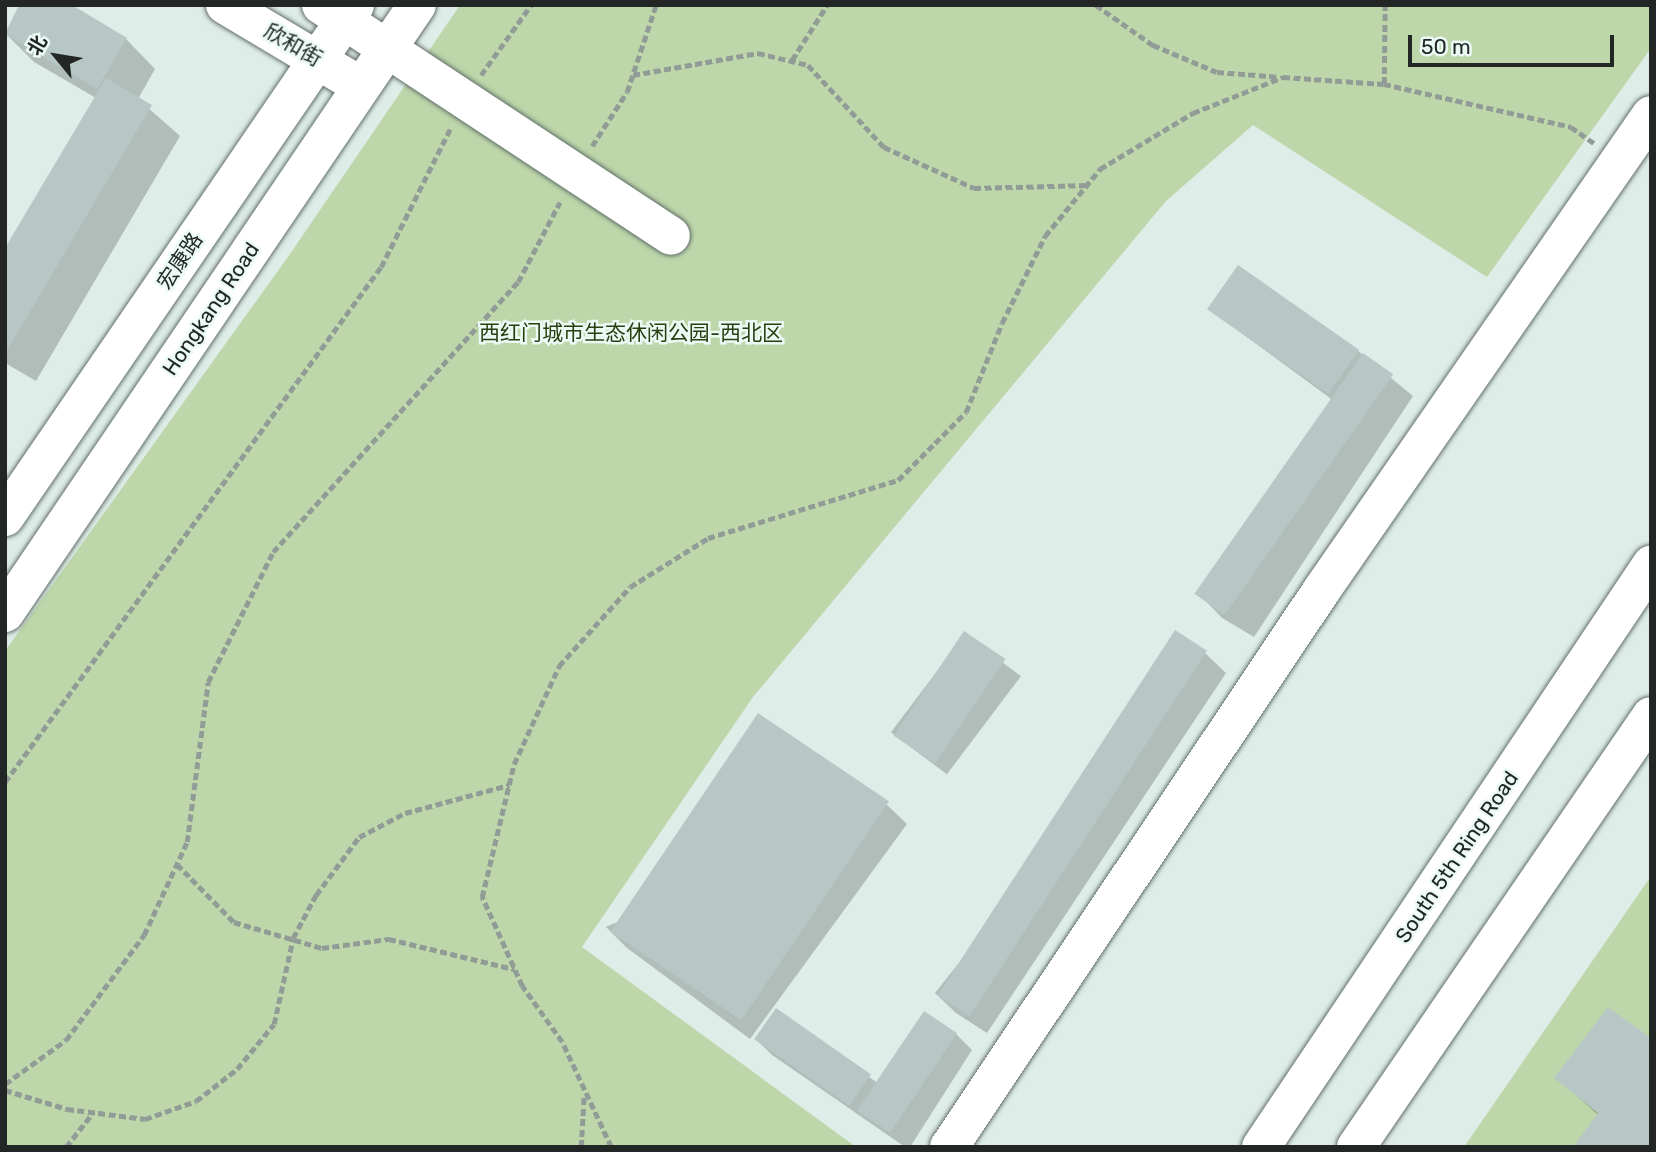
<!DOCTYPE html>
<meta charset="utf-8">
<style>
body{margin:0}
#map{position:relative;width:1656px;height:1152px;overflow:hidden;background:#deede7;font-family:Rubik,"Noto Sans SC",sans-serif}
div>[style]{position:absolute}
.green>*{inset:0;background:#bdd7aa}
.shadow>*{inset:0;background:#0003;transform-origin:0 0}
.building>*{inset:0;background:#b7c7c5;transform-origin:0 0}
.path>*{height:4.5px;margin-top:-2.25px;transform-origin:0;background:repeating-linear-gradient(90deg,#919c97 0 7px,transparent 0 10.5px)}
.roads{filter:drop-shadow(0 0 2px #626f6a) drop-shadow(0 0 2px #626f6a)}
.minor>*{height:38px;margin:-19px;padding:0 19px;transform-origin:19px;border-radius:19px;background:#fff}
.major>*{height:38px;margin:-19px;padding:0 19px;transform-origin:19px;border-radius:19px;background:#fff}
.highway>*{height:38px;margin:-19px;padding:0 19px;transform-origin:19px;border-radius:19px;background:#fff}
span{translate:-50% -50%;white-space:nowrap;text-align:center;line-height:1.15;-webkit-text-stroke:5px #ebfaf4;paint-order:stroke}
.street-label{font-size:21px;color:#222725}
.park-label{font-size:21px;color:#283f10}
.frame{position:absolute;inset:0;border:7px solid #222725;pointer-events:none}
.north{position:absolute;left:21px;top:21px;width:70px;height:70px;-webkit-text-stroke:5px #ebfaf4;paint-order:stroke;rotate:300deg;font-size:19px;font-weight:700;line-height:28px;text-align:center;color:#222725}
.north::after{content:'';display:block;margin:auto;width:24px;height:32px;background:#222725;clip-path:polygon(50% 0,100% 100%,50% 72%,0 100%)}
.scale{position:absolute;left:1408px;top:35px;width:206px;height:32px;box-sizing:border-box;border:4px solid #222725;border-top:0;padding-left:9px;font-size:21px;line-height:24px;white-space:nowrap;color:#222725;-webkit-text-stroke:5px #ebfaf4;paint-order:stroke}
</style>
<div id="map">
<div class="green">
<div style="clip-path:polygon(460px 5px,1651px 5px,1651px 48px,1487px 277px,1253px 125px,1166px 201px,753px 697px,582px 947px,856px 1147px,5px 1147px,5px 651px,290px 254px)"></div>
<div style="clip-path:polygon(1651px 876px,1651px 1147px,1464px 1147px)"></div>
</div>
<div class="shadow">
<div style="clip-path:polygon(21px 5px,126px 39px,155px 69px,138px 99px,180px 136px,36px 381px,5px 363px,5px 252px,96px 98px,34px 62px,5px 33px)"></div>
<div style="clip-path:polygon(1210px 310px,1358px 351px,1413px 396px,1254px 637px,1222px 618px,1202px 597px,1334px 401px)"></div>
<div style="left:965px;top:634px;width:70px;height:123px;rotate:37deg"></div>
<div style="clip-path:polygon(1205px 653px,1226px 673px,987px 1033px,956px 1013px,935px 993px)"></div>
<div style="clip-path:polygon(886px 804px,907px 824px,750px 1039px,627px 948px,606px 927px)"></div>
<div style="clip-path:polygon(776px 1010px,879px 1084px,956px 1034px,972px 1050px,910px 1147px,905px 1147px,772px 1055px,756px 1039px)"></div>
<div style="clip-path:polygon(1651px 1040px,1598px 1115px,1556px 1077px)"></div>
</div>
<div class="building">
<div style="clip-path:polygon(19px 5px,72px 5px,127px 38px,97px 89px,5px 34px)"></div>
<div style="clip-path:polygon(106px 78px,152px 105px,5px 354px,5px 248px)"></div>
<div style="left:1238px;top:265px;width:148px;height:54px;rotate:35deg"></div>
<div style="left:1363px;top:353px;width:37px;height:294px;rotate:35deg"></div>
<div style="left:1175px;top:630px;width:38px;height:436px;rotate:33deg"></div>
<div style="left:964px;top:631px;width:50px;height:126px;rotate:34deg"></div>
<div style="left:758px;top:713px;width:158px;height:264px;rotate:34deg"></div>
<div style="clip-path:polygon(1608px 1007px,1651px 1038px,1651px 1147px,1573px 1147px,1598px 1113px,1554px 1078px)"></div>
<div style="left:776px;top:1008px;width:116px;height:38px;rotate:35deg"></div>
<div style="left:924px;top:1011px;width:40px;height:120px;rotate:34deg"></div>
</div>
<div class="path">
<div style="left:1096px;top:5px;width:70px;rotate:35.1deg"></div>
<div style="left:1153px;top:45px;width:69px;rotate:22.9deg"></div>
<div style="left:1217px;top:72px;width:63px;rotate:4.5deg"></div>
<div style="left:1518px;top:5px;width:9px"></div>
<div style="left:792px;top:60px;width:65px;rotate:-57.5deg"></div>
<div style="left:481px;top:75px;width:86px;rotate:-54.5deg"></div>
<div style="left:633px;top:75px;width:127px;rotate:-10deg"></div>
<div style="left:758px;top:53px;width:51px;rotate:13.5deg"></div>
<div style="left:808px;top:65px;width:112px;rotate:47.2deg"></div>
<div style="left:884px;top:147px;width:99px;rotate:24.5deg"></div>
<div style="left:974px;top:188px;width:113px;rotate:-1.5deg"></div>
<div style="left:1384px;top:84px;width:192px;rotate:12.9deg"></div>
<div style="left:1571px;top:127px;width:28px;rotate:35deg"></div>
<div style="left:592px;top:146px;width:64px;rotate:-57.1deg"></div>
<div style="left:627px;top:92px;width:92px;rotate:-71.6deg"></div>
<div style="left:5px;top:782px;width:638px;rotate:-53.87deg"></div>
<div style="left:381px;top:267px;width:157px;rotate:-63.4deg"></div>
<div style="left:177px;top:864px;width:81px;rotate:45.5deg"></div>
<div style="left:234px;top:922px;width:92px;rotate:16.5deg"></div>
<div style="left:322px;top:948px;width:68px;rotate:-7.7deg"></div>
<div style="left:389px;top:939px;width:129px;rotate:13.5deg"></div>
<div style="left:5px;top:1084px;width:75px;rotate:-35.8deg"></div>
<div style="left:66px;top:1040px;width:131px;rotate:-53.4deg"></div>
<div style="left:144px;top:935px;width:102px;rotate:-65.2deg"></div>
<div style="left:187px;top:842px;width:161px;rotate:-82.5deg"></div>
<div style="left:208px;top:682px;width:145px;rotate:-63.4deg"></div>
<div style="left:273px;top:552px;width:365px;rotate:-47.8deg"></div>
<div style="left:518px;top:282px;width:90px;rotate:-62.3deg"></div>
<div style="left:5px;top:1090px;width:65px;rotate:17deg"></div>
<div style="left:67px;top:1109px;width:79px;rotate:7.3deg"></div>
<div style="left:145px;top:1119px;width:54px;rotate:-19.4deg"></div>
<div style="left:196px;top:1101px;width:52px;rotate:-38deg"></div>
<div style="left:237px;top:1069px;width:58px;rotate:-50.6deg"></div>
<div style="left:274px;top:1024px;width:88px;rotate:-77.5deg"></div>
<div style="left:293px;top:938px;width:49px;rotate:-61.9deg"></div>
<div style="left:316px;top:895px;width:72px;rotate:-53.4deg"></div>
<div style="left:359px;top:837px;width:52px;rotate:-27.6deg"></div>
<div style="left:405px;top:813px;width:108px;rotate:-15.1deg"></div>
<div style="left:66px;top:1147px;width:42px;rotate:-51.8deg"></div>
<div style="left:581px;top:1147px;width:52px;rotate:-86.7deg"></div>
<div style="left:611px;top:1147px;width:116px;rotate:-115deg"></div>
<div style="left:562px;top:1042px;width:69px;rotate:-125.5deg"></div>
<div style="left:522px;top:986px;width:98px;rotate:-114.2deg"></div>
<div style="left:482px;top:897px;width:137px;rotate:-76.5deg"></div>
<div style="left:514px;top:764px;width:108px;rotate:-65.3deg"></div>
<div style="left:559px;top:666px;width:106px;rotate:-48.1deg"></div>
<div style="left:630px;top:587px;width:92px;rotate:-32.1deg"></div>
<div style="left:708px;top:538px;width:199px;rotate:-17deg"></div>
<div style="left:898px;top:480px;width:96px;rotate:-45deg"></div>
<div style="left:966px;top:412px;width:96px;rotate:-68deg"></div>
<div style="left:1002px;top:323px;width:97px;rotate:-63.7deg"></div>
<div style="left:1045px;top:236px;width:87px;rotate:-50.6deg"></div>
<div style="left:1100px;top:169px;width:109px;rotate:-31.1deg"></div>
<div style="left:1193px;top:113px;width:97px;rotate:-21.8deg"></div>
<div style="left:1283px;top:77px;width:101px;rotate:4deg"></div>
<div style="left:1384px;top:84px;width:79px;rotate:-89.3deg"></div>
</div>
<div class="roads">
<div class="minor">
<div style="left:225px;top:5px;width:158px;rotate:30.8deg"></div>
<div style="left:321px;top:5px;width:419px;rotate:33.4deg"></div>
<div style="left:949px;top:1147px;width:669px;rotate:-56.21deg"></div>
<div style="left:1321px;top:591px;width:579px;rotate:-55.27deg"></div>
</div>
<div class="major">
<div style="left:5px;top:517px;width:620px;rotate:-55.64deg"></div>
<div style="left:5px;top:613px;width:734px;rotate:-55.88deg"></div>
</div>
<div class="highway">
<div style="left:1261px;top:1147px;width:701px;rotate:-56.17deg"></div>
<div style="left:1356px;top:1147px;width:522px;rotate:-55.61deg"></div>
</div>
</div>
<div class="street-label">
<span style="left:293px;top:45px;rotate:30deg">欣和街</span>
<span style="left:180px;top:261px;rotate:-56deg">宏康路</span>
<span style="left:211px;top:309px;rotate:-56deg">Hongkang Road</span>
<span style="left:1457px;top:857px;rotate:-56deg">South 5th Ring Road</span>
</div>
<div class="park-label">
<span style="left:631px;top:333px">西红门城市生态休闲公园-西北区</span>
</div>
<div class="frame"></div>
<div class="north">北</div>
<div class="scale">50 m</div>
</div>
